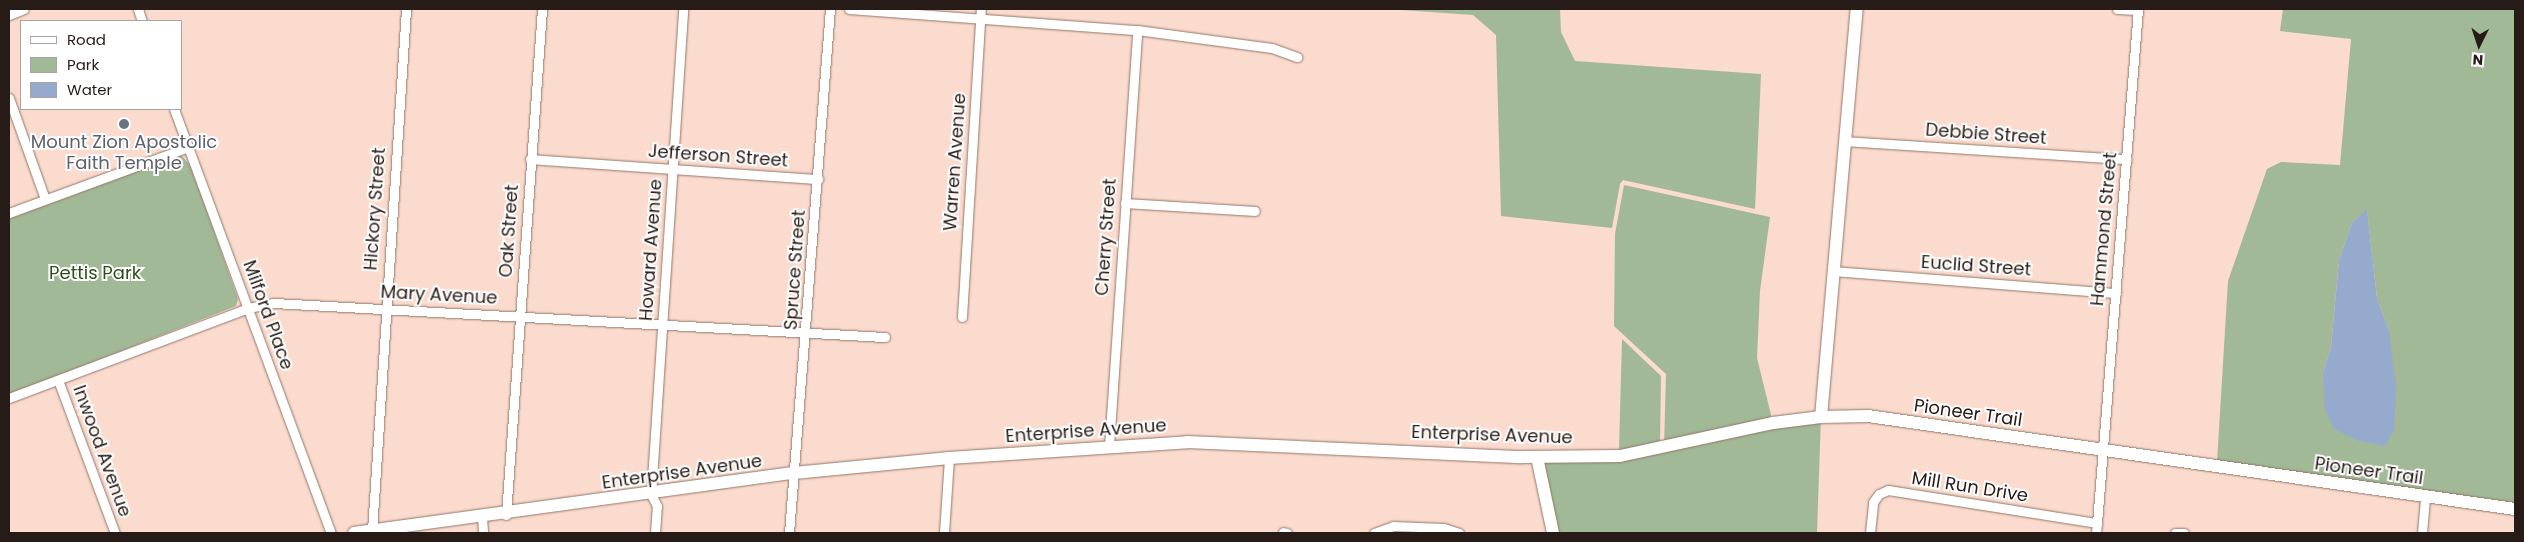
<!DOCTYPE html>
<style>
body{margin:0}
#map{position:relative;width:2524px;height:542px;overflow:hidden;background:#fadbcd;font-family:Poppins,sans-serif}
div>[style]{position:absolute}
.green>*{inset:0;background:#a1b997}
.water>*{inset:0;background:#95aacd}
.roads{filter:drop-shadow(0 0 1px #93776b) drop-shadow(0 0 1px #93776b)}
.street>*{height:9px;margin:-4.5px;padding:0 4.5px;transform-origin:4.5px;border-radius:4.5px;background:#fff}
.secondary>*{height:12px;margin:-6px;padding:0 6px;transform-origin:6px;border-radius:6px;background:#fff}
.dots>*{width:14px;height:14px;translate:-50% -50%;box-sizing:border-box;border:2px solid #fff;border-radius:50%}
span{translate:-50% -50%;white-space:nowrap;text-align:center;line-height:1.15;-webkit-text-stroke:4px #fff;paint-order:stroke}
.street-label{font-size:18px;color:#261b16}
.worship-label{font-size:18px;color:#5b616d}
.park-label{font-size:18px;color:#2d4e1c}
.frame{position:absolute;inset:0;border:10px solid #261b16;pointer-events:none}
.legend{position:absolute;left:20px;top:20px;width:162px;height:90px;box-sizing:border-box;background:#fff;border:1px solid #a8a4a2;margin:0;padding:6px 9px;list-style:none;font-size:15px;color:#261b16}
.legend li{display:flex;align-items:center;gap:10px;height:25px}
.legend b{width:25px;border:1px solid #a8a4a2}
.north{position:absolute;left:2454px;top:20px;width:50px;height:50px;-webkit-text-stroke:4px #fff;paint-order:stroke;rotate:184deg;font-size:14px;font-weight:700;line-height:20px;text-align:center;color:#261b16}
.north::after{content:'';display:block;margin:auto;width:18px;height:22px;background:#261b16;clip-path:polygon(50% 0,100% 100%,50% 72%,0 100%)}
</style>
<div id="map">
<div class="green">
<div style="clip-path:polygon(1387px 9px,1560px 9px,1561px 32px,1575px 61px,1761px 74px,1755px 209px,1623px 180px,1620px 184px,1612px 228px,1501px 216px,1496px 35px,1473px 15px)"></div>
<div style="clip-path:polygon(evenodd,2283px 9px,2515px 9px,2515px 503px,2217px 462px,2228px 281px,2267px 169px,2281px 162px,2340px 165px,2351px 39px,2280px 31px,2283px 9px,2367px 210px,2377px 298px,2389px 331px,2323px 373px,2331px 347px,2339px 260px,2352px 223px,2367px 210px)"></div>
<div style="clip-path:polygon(181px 155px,191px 166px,238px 299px,236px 306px,9px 395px,9px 219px)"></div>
<div style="clip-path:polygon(1624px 185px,1770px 217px,1760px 291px,1757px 358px,1773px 423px,1821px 417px,1817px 533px,1552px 533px,1537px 457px,1664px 447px,1666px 374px,1614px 326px,1615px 234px)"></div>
<div style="clip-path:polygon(1622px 339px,1661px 376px,1660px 443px,1619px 450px)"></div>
</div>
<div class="water">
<div style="clip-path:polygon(2367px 209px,2377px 298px,2389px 331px,2396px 386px,2394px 431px,2385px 446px,2359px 441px,2334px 429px,2325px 410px,2323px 373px,2331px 347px,2339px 260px,2352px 223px)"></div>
</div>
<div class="roads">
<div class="street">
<div style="left:138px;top:9px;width:13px;rotate:72deg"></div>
<div style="left:849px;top:9px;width:289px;rotate:4.2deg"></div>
<div style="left:1137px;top:30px;width:136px;rotate:7.6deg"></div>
<div style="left:1272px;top:48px;width:27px;rotate:20deg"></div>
<div style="left:2117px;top:9px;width:21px;rotate:3deg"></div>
<div style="left:9px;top:15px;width:16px;rotate:-22deg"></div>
<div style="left:9px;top:98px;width:107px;rotate:70.4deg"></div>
<div style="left:174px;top:109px;width:452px;rotate:69.7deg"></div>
<div style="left:1844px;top:141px;width:283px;rotate:3.7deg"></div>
<div style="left:530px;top:159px;width:289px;rotate:4deg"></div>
<div style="left:1125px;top:203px;width:130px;rotate:3.5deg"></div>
<div style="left:9px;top:213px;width:191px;rotate:-20.2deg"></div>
<div style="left:1834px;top:271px;width:283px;rotate:4.5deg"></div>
<div style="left:962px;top:317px;width:309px;rotate:-86.5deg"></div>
<div style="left:58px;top:380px;width:163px;rotate:69.6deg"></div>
<div style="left:9px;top:398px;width:255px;rotate:-20.6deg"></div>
<div style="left:248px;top:308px;width:26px;rotate:-11deg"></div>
<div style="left:274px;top:303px;width:612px;rotate:3.19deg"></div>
<div style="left:1109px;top:446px;width:417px;rotate:-86.1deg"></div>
<div style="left:506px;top:515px;width:507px;rotate:-85.93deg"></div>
<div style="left:482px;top:517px;width:16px;rotate:86deg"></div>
<div style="left:2097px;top:523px;width:516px;rotate:-85.44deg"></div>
<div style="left:372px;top:531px;width:523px;rotate:-86.27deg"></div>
<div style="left:1283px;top:532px;width:4px;rotate:14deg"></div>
<div style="left:655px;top:533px;width:27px;rotate:-86deg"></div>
<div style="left:657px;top:506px;width:13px;rotate:-117deg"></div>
<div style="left:651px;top:494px;width:486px;rotate:-86.2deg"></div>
<div style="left:789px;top:533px;width:526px;rotate:-85.53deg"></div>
<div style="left:944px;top:533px;width:75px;rotate:-86.2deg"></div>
<div style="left:1374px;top:533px;width:20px;rotate:-20deg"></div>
<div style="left:1393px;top:526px;width:51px;rotate:2.2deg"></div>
<div style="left:1444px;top:528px;width:16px;rotate:18deg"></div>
<div style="left:1870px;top:533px;width:31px;rotate:-84deg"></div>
<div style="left:1873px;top:502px;width:10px;rotate:-53deg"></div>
<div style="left:1879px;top:494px;width:10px;rotate:-24deg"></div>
<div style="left:1888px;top:490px;width:212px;rotate:9deg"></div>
<div style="left:2097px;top:523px;width:10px;rotate:96deg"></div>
<div style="left:2175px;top:533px;width:9px"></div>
<div style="left:2422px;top:533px;width:36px;rotate:-85deg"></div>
</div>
<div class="secondary">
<div style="left:1821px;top:417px;width:410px;rotate:-85deg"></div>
<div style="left:1537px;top:457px;width:78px;rotate:78.1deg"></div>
<div style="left:354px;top:533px;width:444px;rotate:-7.8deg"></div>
<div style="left:794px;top:473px;width:156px;rotate:-5.5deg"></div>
<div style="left:949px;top:458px;width:239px;rotate:-3.8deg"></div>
<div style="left:1187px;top:442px;width:335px;rotate:2.6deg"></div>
<div style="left:1522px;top:457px;width:98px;rotate:-0.6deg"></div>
<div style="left:1620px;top:456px;width:157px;rotate:-12.2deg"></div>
<div style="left:1773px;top:423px;width:48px;rotate:-7.1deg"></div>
<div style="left:1821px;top:417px;width:47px;rotate:-1.2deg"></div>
<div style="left:1868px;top:416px;width:654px;rotate:8.18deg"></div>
</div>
</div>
<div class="dots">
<div style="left:124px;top:124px;background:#6b7280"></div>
</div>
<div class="street-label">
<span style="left:1986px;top:134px;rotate:4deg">Debbie Street</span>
<span style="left:718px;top:156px;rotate:4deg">Jefferson Street</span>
<span style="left:955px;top:162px;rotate:-86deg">Warren Avenue</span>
<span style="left:375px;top:209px;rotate:-86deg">Hickory Street</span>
<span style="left:2104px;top:229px;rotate:-85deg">Hammond Street</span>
<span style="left:509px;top:231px;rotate:-86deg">Oak Street</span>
<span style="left:1106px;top:237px;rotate:-86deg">Cherry Street</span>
<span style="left:651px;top:250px;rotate:-86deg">Howard Avenue</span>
<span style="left:1976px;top:266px;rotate:4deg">Euclid Street</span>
<span style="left:795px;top:270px;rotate:-86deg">Spruce Street</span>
<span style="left:439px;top:295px;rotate:3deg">Mary Avenue</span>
<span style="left:268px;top:315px;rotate:70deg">Milford Place</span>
<span style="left:1968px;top:413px;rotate:8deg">Pioneer Trail</span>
<span style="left:1086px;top:431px;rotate:-4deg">Enterprise Avenue</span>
<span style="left:1492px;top:435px;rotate:2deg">Enterprise Avenue</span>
<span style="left:102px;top:451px;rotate:70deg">Inwood Avenue</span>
<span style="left:2369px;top:471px;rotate:8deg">Pioneer Trail</span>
<span style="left:682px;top:472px;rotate:-8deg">Enterprise Avenue</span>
<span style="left:1970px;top:487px;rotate:9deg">Mill Run Drive</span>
</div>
<div class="worship-label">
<span style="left:124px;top:153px">Mount Zion Apostolic<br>Faith Temple</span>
</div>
<div class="park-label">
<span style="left:95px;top:273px">Pettis Park</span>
</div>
<div class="frame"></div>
<ul class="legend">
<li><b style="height:6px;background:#fff"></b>Road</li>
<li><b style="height:14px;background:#a1b997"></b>Park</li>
<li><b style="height:14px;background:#95aacd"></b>Water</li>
</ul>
<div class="north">N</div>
</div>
